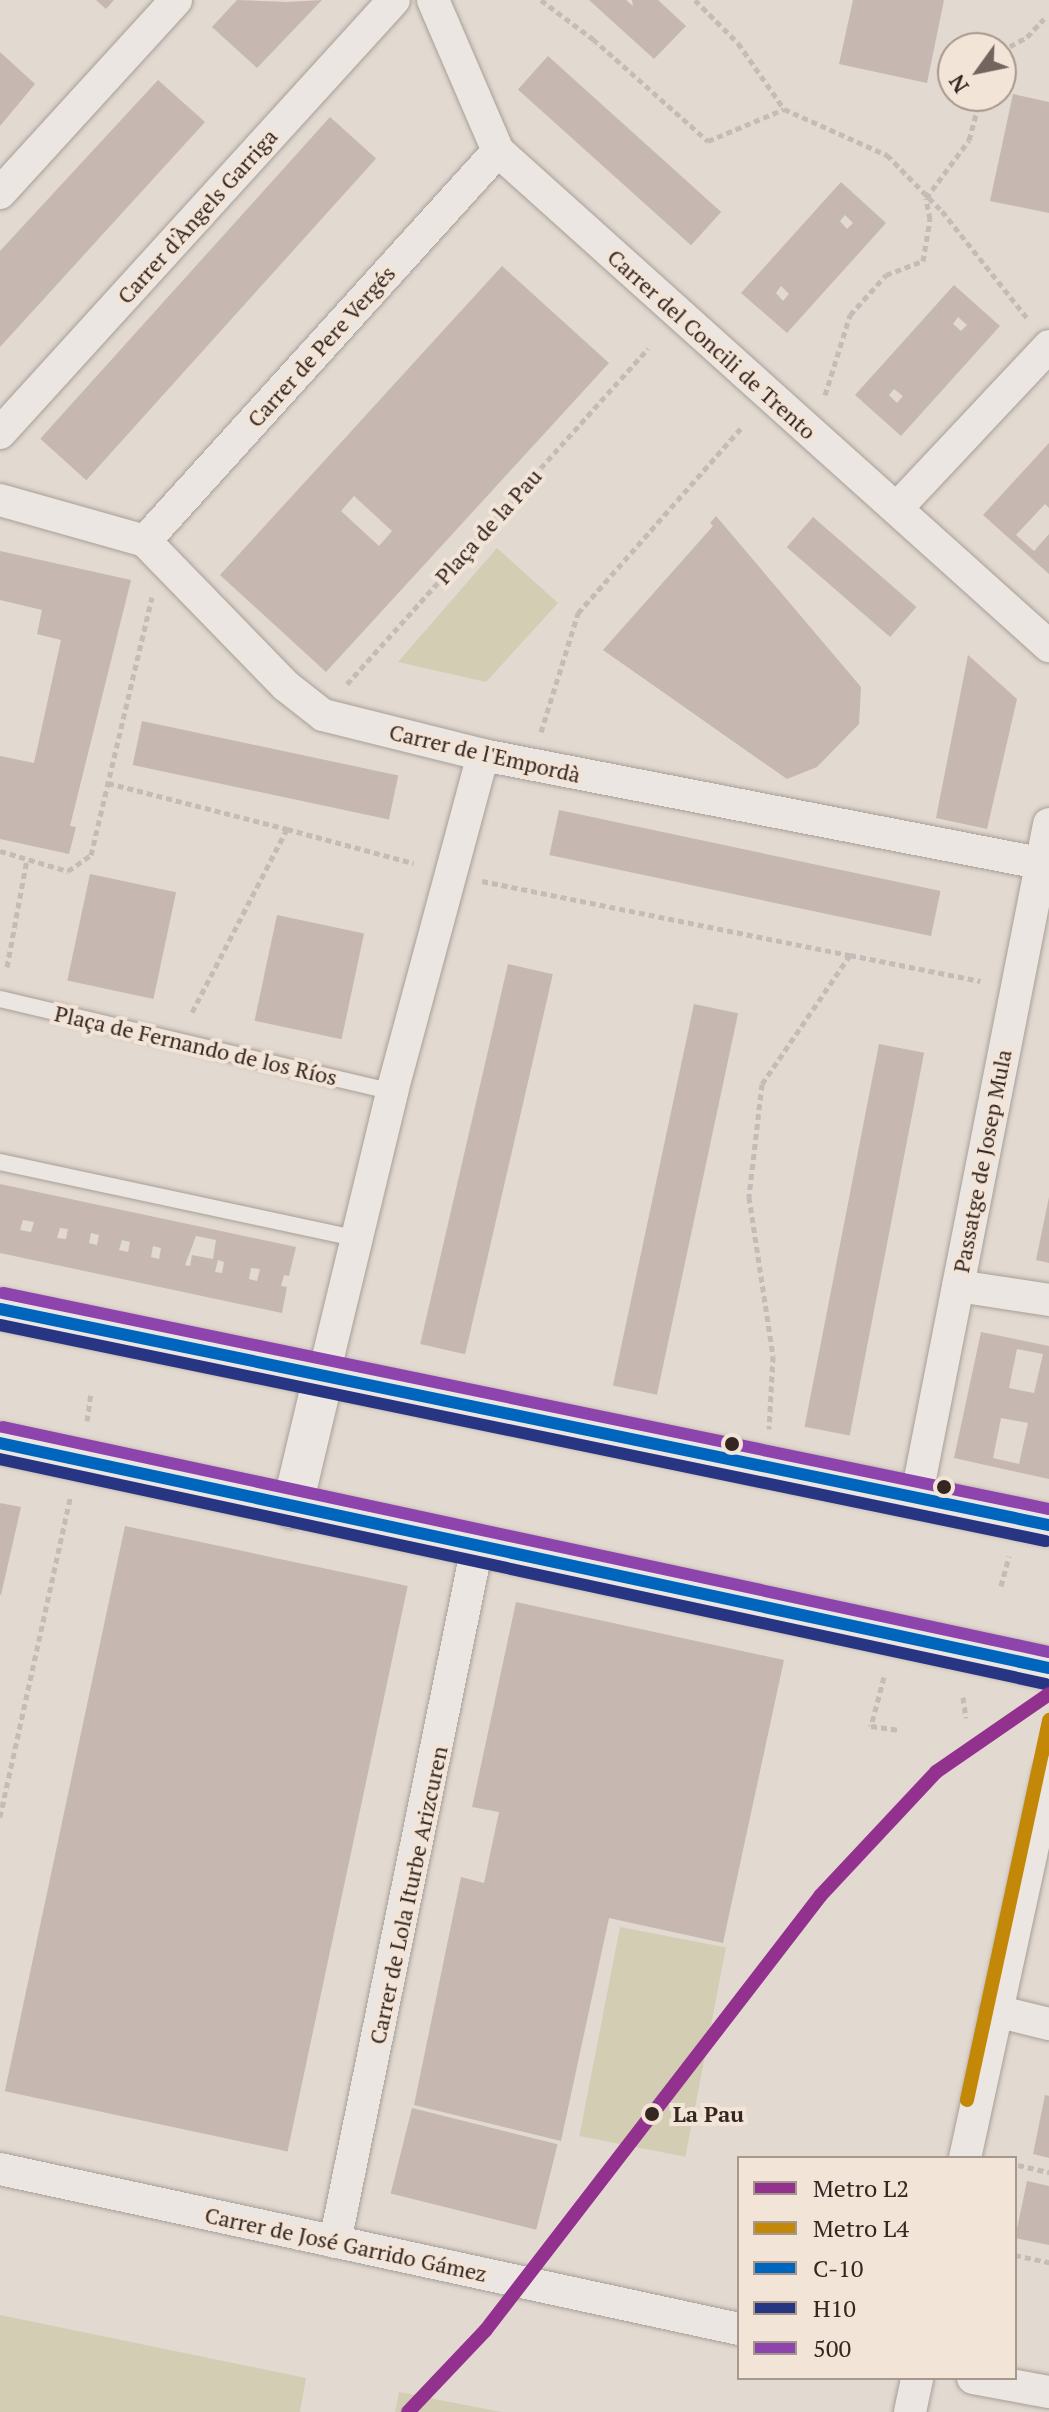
<!DOCTYPE html>
<meta charset="utf-8">
<style>
body{margin:0}
#map{position:relative;width:1049px;height:2412px;overflow:hidden;background:#e2d9d0;font-family:"PT Serif",serif}
div>[style]{position:absolute}
.green>*{inset:0;background:#d3cdb4;transform-origin:0 0}
.building>*{inset:0;background:#c6b7b1;transform-origin:0 0}
.path>*{height:5px;margin-top:-2.5px;transform-origin:0;background:repeating-linear-gradient(90deg,#c3bcb7 0 6px,transparent 0 10px)}
.roads{filter:drop-shadow(0 0 2px #a89f98) drop-shadow(0 0 2px #a89f98)}
.service>*{height:16px;margin:-8px;padding:0 8px;transform-origin:8px;border-radius:8px;background:#ebe6e1}
.minor>*{height:32px;margin:-16px;padding:0 16px;transform-origin:16px;border-radius:16px;background:#ebe6e1}
.tertiary>*{height:40px;margin:-20px;padding:0 20px;transform-origin:20px;border-radius:20px;background:#ebe6e1}
.bus-1>*{height:12px;margin:-6px;padding:0 6px;transform-origin:6px;border-radius:6px;background:#0065bd}
.bus-2>*{height:12px;margin:-6px;padding:0 6px;transform-origin:6px;border-radius:6px;background:#283583}
.bus-3>*{height:12px;margin:-6px;padding:0 6px;transform-origin:6px;border-radius:6px;background:#8e44ad}
.metro-1>*{height:14px;margin:-7px;padding:0 7px;transform-origin:7px;border-radius:7px;background:#93328e}
.metro-2>*{height:14px;margin:-7px;padding:0 7px;transform-origin:7px;border-radius:7px;background:#c38808}
.dots>*{width:22px;height:22px;translate:-50% -50%;box-sizing:border-box;border:4px solid #f2e4d7;border-radius:50%}
span{translate:-50% -50%;white-space:nowrap;text-align:center;line-height:1.15;-webkit-text-stroke:8px #f2e4d7;paint-order:stroke}
.street-label{font-size:22px;color:#362621}
.stop-label{font-size:22px;color:#362621;font-weight:700}
.left{translate:0 -50%;text-align:left}
.legend{position:absolute;left:737px;top:2156px;width:280px;height:224px;box-sizing:border-box;background:#f2e4d7;border:2px solid #a7988e;margin:0;padding:10px 14px;list-style:none;font-size:24px;color:#362621}
.legend li{display:flex;align-items:center;gap:16px;height:40px}
.legend b{width:40px;border:2px solid #a7988e}
.north{position:absolute;left:937px;top:32px;width:80px;height:80px;box-sizing:border-box;background:#f2e4d7;border:2px solid #a7988e;border-radius:50%;rotate:237deg;font-size:22px;font-weight:700;line-height:32px;text-align:center;color:#362621}
.north::after{content:'';display:block;margin:auto;width:28px;height:36px;background:#72655e;clip-path:polygon(50% 0,100% 100%,50% 72%,0 100%)}
</style>
<div id="map">
<div class="green">
<div style="clip-path:polygon(497px 548px,558px 603px,486px 682px,398px 662px)"></div>
<div style="left:620px;top:1927px;width:108px;height:213px;rotate:11deg"></div>
<div style="clip-path:polygon(0 2315px,306px 2378px,300px 2412px,0 2412px)"></div>
<div style="clip-path:polygon(399px 2392px,501px 2412px,395px 2412px)"></div>
</div>
<div class="building">
<div style="clip-path:polygon(96px 0,114px 0,106px 9px)"></div>
<div style="clip-path:polygon(237px 0,287px 2px,322px 0,257px 68px,212px 27px)"></div>
<div style="clip-path:polygon(589px 0,626px 0,633px 6px,632px 0,658px 0,686px 26px,654px 59px)"></div>
<div style="clip-path:polygon(853px 0,944px 0,927px 83px,839px 64px)"></div>
<div style="clip-path:polygon(0 52px,35px 84px,0 126px)"></div>
<div style="left:548px;top:56px;width:233px;height:45px;rotate:42deg"></div>
<div style="clip-path:polygon(158px 80px,205px 122px,0 347px,0 251px)"></div>
<div style="clip-path:polygon(1013px 94px,1049px 102px,1049px 213px,990px 201px)"></div>
<div style="left:330px;top:117px;width:62px;height:433px;rotate:42deg"></div>
<div style="clip-path:polygon(evenodd,841px 182px,886px 223px,787px 333px,741px 293px,841px 182px,845px 215px,853px 223px,847px 229px,840px 221px,845px 215px,841px 182px,781px 286px,789px 294px,783px 301px,776px 293px,781px 286px)"></div>
<div style="clip-path:polygon(evenodd,502px 266px,609px 363px,326px 672px,220px 575px,502px 266px,354px 496px,392px 531px,379px 546px,341px 511px,354px 496px)"></div>
<div style="clip-path:polygon(evenodd,954px 285px,1000px 326px,901px 436px,855px 395px,954px 285px,958px 317px,967px 325px,961px 331px,953px 324px,958px 317px,954px 285px,894px 389px,903px 396px,897px 403px,889px 395px,894px 389px)"></div>
<div style="clip-path:polygon(1049px 443px,1049px 508px,1045px 504px,1016px 535px,1034px 551px,1049px 534px,1049px 574px,983px 515px)"></div>
<div style="clip-path:polygon(716px 516px,861px 687px,859px 724px,817px 767px,787px 779px,603px 650px,713px 526px,710px 523px)"></div>
<div style="left:813px;top:517px;width:137px;height:40px;rotate:41deg"></div>
<div style="clip-path:polygon(0 551px,131px 580px,70px 826px,76px 827px,69px 854px,0 839px,0 756px,34px 763px,61px 640px,37px 634px,42px 610px,0 600px)"></div>
<div style="clip-path:polygon(968px 655px,1017px 699px,987px 829px,936px 818px)"></div>
<div style="left:142px;top:721px;width:262px;height:45px;rotate:12deg"></div>
<div style="left:559px;top:810px;width:390px;height:46px;rotate:12deg"></div>
<div style="left:90px;top:874px;width:88px;height:109px;rotate:12deg"></div>
<div style="left:277px;top:915px;width:89px;height:108px;rotate:12deg"></div>
<div style="left:508px;top:964px;width:46px;height:390px;rotate:13deg"></div>
<div style="left:694px;top:1004px;width:45px;height:390px;rotate:12deg"></div>
<div style="left:879px;top:1044px;width:46px;height:390px;rotate:11deg"></div>
<div style="clip-path:polygon(evenodd,0 1184px,296px 1247px,289px 1276px,284px 1275px,281px 1286px,287px 1287px,282px 1313px,0 1253px,0 1184px,23px 1220px,34px 1222px,31px 1232px,20px 1230px,23px 1220px,0 1184px,60px 1228px,68px 1229px,66px 1239px,57px 1238px,60px 1228px,0 1184px,91px 1233px,99px 1235px,97px 1245px,89px 1243px,91px 1233px,0 1184px,196px 1236px,216px 1240px,213px 1259px,192px 1255px,190px 1266px,185px 1265px,196px 1236px,0 1184px,122px 1240px,130px 1242px,128px 1252px,119px 1250px,122px 1240px,0 1184px,153px 1246px,161px 1248px,159px 1259px,151px 1257px,153px 1246px,0 1184px,218px 1260px,224px 1262px,222px 1273px,215px 1272px,218px 1260px,0 1184px,251px 1268px,260px 1269px,257px 1281px,249px 1279px,251px 1268px)"></div>
<div style="clip-path:polygon(1049px 1197px,1049px 1263px,1036px 1260px)"></div>
<div style="clip-path:polygon(evenodd,981px 1332px,1049px 1346px,1049px 1479px,954px 1458px,981px 1332px,1017px 1349px,1043px 1354px,1034px 1393px,1009px 1388px,1017px 1349px,981px 1332px,1001px 1418px,1028px 1423px,1019px 1464px,993px 1458px,1001px 1418px)"></div>
<div style="clip-path:polygon(0 1503px,21px 1507px,1px 1595px,0 1594px)"></div>
<div style="left:125px;top:1526px;width:289px;height:578px;rotate:12deg"></div>
<div style="clip-path:polygon(516px 1602px,784px 1660px,723px 1943px,609px 1918px,561px 2141px,414px 2105px,461px 1877px,484px 1883px,499px 1812px,472px 1807px)"></div>
<div style="clip-path:polygon(1045px 2095px,1049px 2096px,1049px 2158px,1033px 2154px)"></div>
<div style="left:412px;top:2108px;width:150px;height:88px;rotate:14deg"></div>
<div style="clip-path:polygon(1027px 2181px,1049px 2186px,1049px 2245px,1015px 2238px)"></div>
</div>
<div class="path">
<div style="left:541px;top:0;width:65px;rotate:36.9deg"></div>
<div style="left:593px;top:39px;width:154px;rotate:41.6deg"></div>
<div style="left:708px;top:141px;width:82px;rotate:-22.8deg"></div>
<div style="left:695px;top:0;width:61px;rotate:45deg"></div>
<div style="left:738px;top:43px;width:80px;rotate:55.1deg"></div>
<div style="left:784px;top:109px;width:113px;rotate:24.1deg"></div>
<div style="left:887px;top:155px;width:78px;rotate:45.5deg"></div>
<div style="left:942px;top:211px;width:138px;rotate:51.5deg"></div>
<div style="left:1001px;top:51px;width:30px;rotate:-28deg"></div>
<div style="left:1027px;top:37px;width:25px;rotate:-47deg"></div>
<div style="left:825px;top:395px;width:84px;rotate:-72.6deg"></div>
<div style="left:850px;top:315px;width:54px;rotate:-48deg"></div>
<div style="left:886px;top:275px;width:40px;rotate:-21deg"></div>
<div style="left:923px;top:261px;width:43px;rotate:-80.5deg"></div>
<div style="left:930px;top:219px;width:21px;rotate:-101deg"></div>
<div style="left:926px;top:198px;width:72px;rotate:-53.4deg"></div>
<div style="left:969px;top:140px;width:46px;rotate:-74.7deg"></div>
<div style="left:347px;top:684px;width:451px;rotate:-48.1deg"></div>
<div style="left:541px;top:732px;width:125px;rotate:-72.7deg"></div>
<div style="left:578px;top:613px;width:247px;rotate:-48.6deg"></div>
<div style="left:108px;top:783px;width:185px;rotate:14.4deg"></div>
<div style="left:287px;top:829px;width:208px;rotate:117.4deg"></div>
<div style="left:287px;top:829px;width:131px;rotate:15.1deg"></div>
<div style="left:0;top:851px;width:71px;rotate:16.4deg"></div>
<div style="left:68px;top:871px;width:28px;rotate:-35deg"></div>
<div style="left:91px;top:855px;width:265px;rotate:-76.7deg"></div>
<div style="left:482px;top:881px;width:375px;rotate:11.4deg"></div>
<div style="left:850px;top:955px;width:156px;rotate:124.3deg"></div>
<div style="left:762px;top:1084px;width:114px;rotate:96.6deg"></div>
<div style="left:749px;top:1197px;width:161px;rotate:81.4deg"></div>
<div style="left:773px;top:1356px;width:73px;rotate:93.1deg"></div>
<div style="left:850px;top:955px;width:133px;rotate:11.3deg"></div>
<div style="left:7px;top:967px;width:110px;rotate:-79.5deg"></div>
<div style="left:87px;top:1421px;width:27px;rotate:-82deg"></div>
<div style="left:1001px;top:1586px;width:31px;rotate:-75deg"></div>
<div style="left:884px;top:1677px;width:51px;rotate:104.9deg"></div>
<div style="left:871px;top:1726px;width:27px;rotate:8deg"></div>
<div style="left:963px;top:1697px;width:21px;rotate:82deg"></div>
<div style="left:0;top:1817px;width:327px;rotate:-77.6deg"></div>
<div style="left:1018px;top:2165px;width:32px;rotate:13deg"></div>
<div style="left:1015px;top:2255px;width:35px;rotate:12deg"></div>
</div>
<div class="roads">
<div class="service">
<div style="left:0;top:999px;width:403px;rotate:13.3deg"></div>
<div style="left:0;top:1162px;width:364px;rotate:12.1deg"></div>
</div>
<div class="minor">
<div style="left:433px;top:0;width:164px;rotate:66.7deg"></div>
<div style="left:498px;top:151px;width:741px;rotate:41.94deg"></div>
<div style="left:0;top:193px;width:261px;rotate:-47.6deg"></div>
<div style="left:0;top:433px;width:585px;rotate:-47.7deg"></div>
<div style="left:0;top:500px;width:151px;rotate:15.8deg"></div>
<div style="left:145px;top:541px;width:202px;rotate:45.8deg"></div>
<div style="left:286px;top:686px;width:47px;rotate:38.1deg"></div>
<div style="left:323px;top:715px;width:165px;rotate:14deg"></div>
<div style="left:483px;top:755px;width:566px;rotate:10.99deg"></div>
<div style="left:898px;top:507px;width:221px;rotate:-46.8deg"></div>
<div style="left:145px;top:541px;width:526px;rotate:-47.85deg"></div>
<div style="left:958px;top:1286px;width:92px;rotate:8.7deg"></div>
<div style="left:324px;top:1374px;width:290px;rotate:-76.4deg"></div>
<div style="left:392px;top:1092px;width:349px;rotate:-74.9deg"></div>
<div style="left:916px;top:1499px;width:688px;rotate:-78.85deg"></div>
<div style="left:996px;top:2011px;width:55px;rotate:13.8deg"></div>
<div style="left:965px;top:2158px;width:395px;rotate:-77.7deg"></div>
<div style="left:0;top:2169px;width:756px;rotate:12.22deg"></div>
<div style="left:335px;top:2242px;width:709px;rotate:-78.45deg"></div>
<div style="left:973px;top:2378px;width:77px;rotate:10.4deg"></div>
<div style="left:910px;top:2412px;width:35px;rotate:-78deg"></div>
</div>
<div class="tertiary">
<div style="left:0;top:1309px;width:1071px;rotate:11.64deg"></div>
<div style="left:0;top:1443px;width:1073px;rotate:12.11deg"></div>
<div style="left:292px;top:1508px;width:138px;rotate:-76.6deg"></div>
</div>
</div>
<div class="bus-1">
<div style="left:0;top:1309px;width:1071px;rotate:11.64deg"></div>
<div style="left:0;top:1443px;width:1073px;rotate:12.11deg"></div>
</div>
<div class="bus-2">
<div style="left:0;top:1325px;width:1068px;rotate:11.67deg"></div>
<div style="left:0;top:1459px;width:1070px;rotate:12.14deg"></div>
</div>
<div class="bus-3">
<div style="left:3px;top:1293px;width:1068px;rotate:11.67deg"></div>
<div style="left:3px;top:1427px;width:1070px;rotate:12.14deg"></div>
</div>
<div class="metro-1">
<div style="left:408px;top:2412px;width:112px;rotate:-46.5deg"></div>
<div style="left:485px;top:2331px;width:550px;rotate:-52.38deg"></div>
<div style="left:821px;top:1895px;width:168px;rotate:-46.9deg"></div>
<div style="left:936px;top:1772px;width:137px;rotate:-34.6deg"></div>
</div>
<div class="metro-2">
<div style="left:967px;top:2100px;width:389px;rotate:-77.8deg"></div>
</div>
<div class="dots">
<div style="left:732px;top:1444px;background:#362621"></div>
<div style="left:944px;top:1487px;background:#362621"></div>
<div style="left:652px;top:2114px;background:#362621"></div>
</div>
<div class="street-label">
<span style="left:197px;top:216px;rotate:-48deg">Carrer d'Àngels Garriga</span>
<span style="left:712px;top:344px;rotate:42deg">Carrer del Concili de Trento</span>
<span style="left:321px;top:346px;rotate:-48deg">Carrer de Pere Vergés</span>
<span style="left:488px;top:526px;rotate:-48deg">Plaça de la Pau</span>
<span style="left:485px;top:753px;rotate:13deg">Carrer de l'Empordà</span>
<span style="left:196px;top:1045px;rotate:13deg">Plaça de Fernando de los Ríos</span>
<span style="left:982px;top:1161px;rotate:-79deg">Passatge de Josep Mula</span>
<span style="left:408px;top:1895px;rotate:-78deg">Carrer de Lola Iturbe Arizcuren</span>
<span style="left:346px;top:2244px;rotate:12deg">Carrer de José Garrido Gámez</span>
</div>
<div class="stop-label">
<span class="left" style="left:673px;top:2114px">La Pau</span>
</div>
<ul class="legend">
<li><b style="height:10px;background:#93328e"></b>Metro L2</li>
<li><b style="height:10px;background:#c38808"></b>Metro L4</li>
<li><b style="height:10px;background:#0065bd"></b>C-10</li>
<li><b style="height:10px;background:#283583"></b>H10</li>
<li><b style="height:10px;background:#8e44ad"></b>500</li>
</ul>
<div class="north">N</div>
</div>
